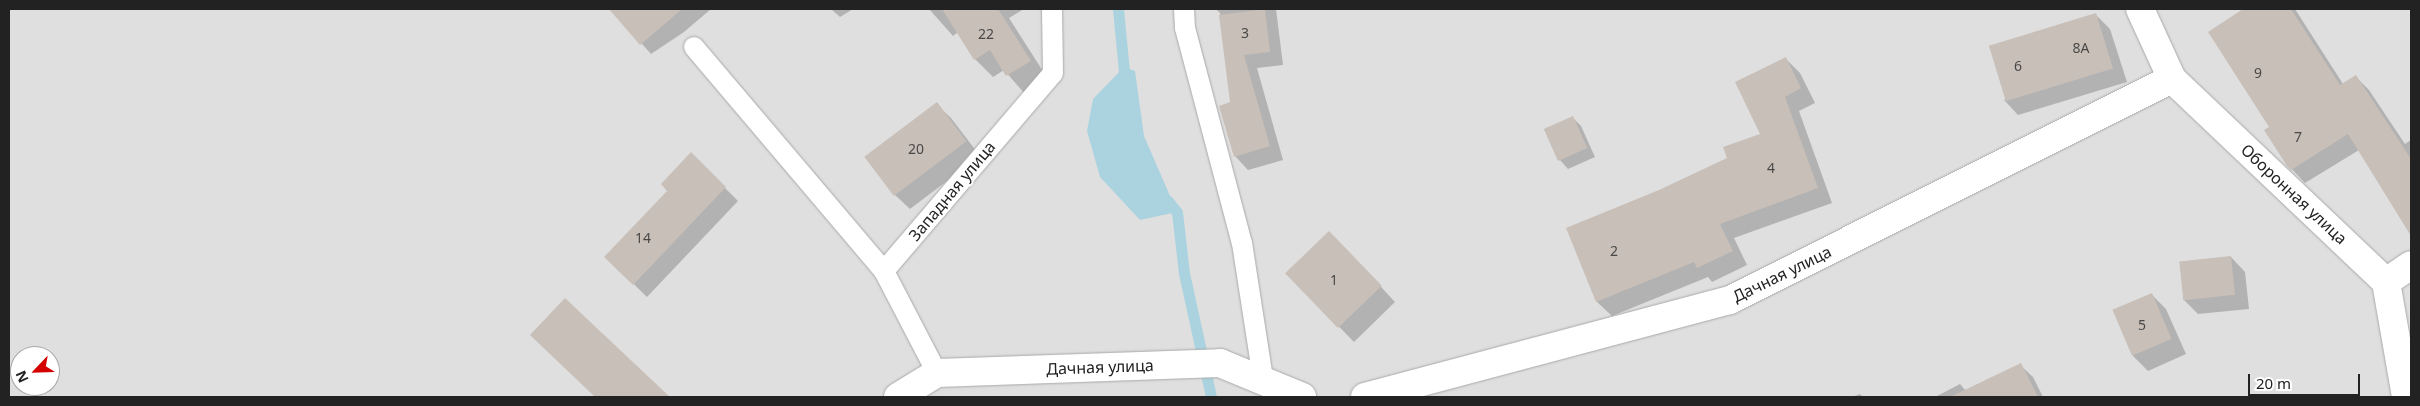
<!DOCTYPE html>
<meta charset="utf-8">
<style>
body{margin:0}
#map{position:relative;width:2420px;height:406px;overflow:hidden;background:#f2efe9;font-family:"Noto Sans",sans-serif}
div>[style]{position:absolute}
.residential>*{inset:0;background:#e0dfdf}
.water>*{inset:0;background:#aad3df}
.shadow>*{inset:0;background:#0003}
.stream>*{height:11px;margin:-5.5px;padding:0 5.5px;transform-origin:5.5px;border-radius:5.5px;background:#aad3df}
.building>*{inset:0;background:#c7bfb8;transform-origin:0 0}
.roads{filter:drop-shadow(0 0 1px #a9a9a9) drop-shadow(0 0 1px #a9a9a9)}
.service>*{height:20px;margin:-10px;padding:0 10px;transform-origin:10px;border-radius:10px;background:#fff}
.minor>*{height:28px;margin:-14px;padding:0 14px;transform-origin:14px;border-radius:14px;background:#fff}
span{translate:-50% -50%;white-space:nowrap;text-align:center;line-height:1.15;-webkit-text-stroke:4px #fff;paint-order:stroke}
.number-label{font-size:14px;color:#4b4948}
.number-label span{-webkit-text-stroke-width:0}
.street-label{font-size:16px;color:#222}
.frame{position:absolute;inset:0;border:10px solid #222;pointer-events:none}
.north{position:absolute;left:10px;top:346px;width:50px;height:50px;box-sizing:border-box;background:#fff;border:1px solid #a7a7a7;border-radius:50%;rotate:246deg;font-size:14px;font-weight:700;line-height:20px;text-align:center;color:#222}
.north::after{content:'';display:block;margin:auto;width:18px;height:22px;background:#d40000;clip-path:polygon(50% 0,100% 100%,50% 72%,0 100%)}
.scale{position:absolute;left:2248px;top:374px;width:112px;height:22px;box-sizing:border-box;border:2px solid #222;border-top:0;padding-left:6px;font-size:15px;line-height:18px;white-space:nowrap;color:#222;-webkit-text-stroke:4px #fff;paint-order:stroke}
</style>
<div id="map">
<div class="residential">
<div style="clip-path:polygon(evenodd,9px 9px,2411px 9px,2411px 397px,9px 397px,9px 9px,20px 356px,50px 356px,50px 386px,20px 386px,20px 356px)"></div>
</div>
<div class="water">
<div style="clip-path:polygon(1124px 67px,1135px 71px,1144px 136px,1177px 212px,1140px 220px,1100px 177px,1087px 131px,1093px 99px)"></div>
</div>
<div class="shadow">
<div style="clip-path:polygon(611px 9px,711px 9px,684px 32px,651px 54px)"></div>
<div style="clip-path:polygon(831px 9px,853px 9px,840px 17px)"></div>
<div style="clip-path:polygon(929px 9px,1024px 9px,1009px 18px,1048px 79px,1025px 94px,1004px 70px,993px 77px,975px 59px,958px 32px,953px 36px)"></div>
<div style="clip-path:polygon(1216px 9px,1276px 9px,1283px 65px,1257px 68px,1283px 160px,1248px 170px,1235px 156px,1232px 103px,1220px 13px)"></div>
<div style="clip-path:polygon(2246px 9px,2295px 9px,2343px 84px,2355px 76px,2369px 90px,2405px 144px,2411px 140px,2411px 231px,2359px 150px,2305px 183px,2288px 165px,2271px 128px,2209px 32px)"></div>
<div style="clip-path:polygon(2095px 14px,2110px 29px,2127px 82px,2018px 115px,2004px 100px)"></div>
<div style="clip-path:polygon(1785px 58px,1800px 73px,1815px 103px,1799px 111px,1832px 203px,1734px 238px,1747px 265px,1712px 282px,1708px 277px,1612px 316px,1597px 302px,1660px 191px,1729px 159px,1762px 135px)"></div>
<div style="clip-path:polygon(936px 104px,951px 118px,980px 156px,910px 209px,895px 195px)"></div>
<div style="clip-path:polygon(1573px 118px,1581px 126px,1595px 157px,1568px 169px,1560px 160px)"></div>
<div style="clip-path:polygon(691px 154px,738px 201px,647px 297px,606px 257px,668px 191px)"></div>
<div style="clip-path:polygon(1344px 247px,1395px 302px,1354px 342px,1287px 273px)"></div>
<div style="clip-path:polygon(2231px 257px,2245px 272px,2249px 309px,2198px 314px,2183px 299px)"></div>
<div style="clip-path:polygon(2151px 294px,2166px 309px,2186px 354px,2148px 371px,2133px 356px)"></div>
<div style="clip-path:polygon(565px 300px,668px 397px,596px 397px,547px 350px)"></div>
<div style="clip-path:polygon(2020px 365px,2033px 377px,2043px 397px,1935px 397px,1960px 384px,1966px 391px)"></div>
<div style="clip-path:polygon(1860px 394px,1863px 397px,1852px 397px)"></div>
</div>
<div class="stream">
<div style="left:1118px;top:9px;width:73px;rotate:84.5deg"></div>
<div style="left:1168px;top:201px;width:14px;rotate:51deg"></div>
<div style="left:1177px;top:212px;width:61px;rotate:83.5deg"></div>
<div style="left:1184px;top:273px;width:127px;rotate:77.7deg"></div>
</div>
<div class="building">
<div style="clip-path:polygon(609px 9px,682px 9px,640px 45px)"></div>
<div style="clip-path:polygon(942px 9px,998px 9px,1031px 61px,1006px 76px,990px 50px,974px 60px)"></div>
<div style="clip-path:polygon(1265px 9px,1270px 52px,1244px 55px,1270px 146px,1234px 157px,1219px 106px,1230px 102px,1219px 15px)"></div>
<div style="clip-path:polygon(2243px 9px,2291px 9px,2340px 85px,2356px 75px,2411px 159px,2411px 236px,2348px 134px,2291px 170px,2287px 166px,2264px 130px,2269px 127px,2208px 32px)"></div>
<div style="left:2096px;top:13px;width:58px;height:112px;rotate:73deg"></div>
<div style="clip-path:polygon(1786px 57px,1801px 88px,1785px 97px,1818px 188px,1720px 224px,1733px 251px,1697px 268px,1694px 262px,1596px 302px,1566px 228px,1659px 190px,1727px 158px,1723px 147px,1760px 134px,1735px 82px)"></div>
<div style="left:937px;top:102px;width:49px;height:91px;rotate:53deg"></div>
<div style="left:1573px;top:116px;width:35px;height:32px;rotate:66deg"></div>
<div style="clip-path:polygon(691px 152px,726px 187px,633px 285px,604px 257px,667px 191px,661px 184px)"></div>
<div style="left:1329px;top:231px;width:76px;height:61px;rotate:46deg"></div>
<div style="left:2231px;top:256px;width:39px;height:52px;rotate:84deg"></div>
<div style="left:2152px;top:293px;width:50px;height:43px;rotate:67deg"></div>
<div style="clip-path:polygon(565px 298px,584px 316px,670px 397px,595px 397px,530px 335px)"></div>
<div style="clip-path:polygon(2021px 363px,2038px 397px,1950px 397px)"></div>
</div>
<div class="roads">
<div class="service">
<div style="left:1184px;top:9px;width:19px;rotate:87deg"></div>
<div style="left:1185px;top:28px;width:222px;rotate:75.2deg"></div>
<div style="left:1242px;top:243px;width:138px;rotate:81.2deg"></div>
<div style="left:694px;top:47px;width:294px;rotate:49.7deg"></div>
<div style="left:937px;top:373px;width:115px;rotate:-117.5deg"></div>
<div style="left:884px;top:271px;width:260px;rotate:-49.5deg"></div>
<div style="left:1053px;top:73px;width:64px;rotate:-90.9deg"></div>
</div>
<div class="minor">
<div style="left:2140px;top:9px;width:77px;rotate:65.4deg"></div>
<div style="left:2172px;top:79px;width:295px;rotate:43.5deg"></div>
<div style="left:2386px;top:282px;width:117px;rotate:80.1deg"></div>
<div style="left:2386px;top:282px;width:30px;rotate:-34deg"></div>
<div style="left:898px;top:397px;width:46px;rotate:-31.6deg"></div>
<div style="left:937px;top:373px;width:283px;rotate:-2deg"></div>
<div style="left:1220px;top:363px;width:89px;rotate:22.5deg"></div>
<div style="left:1365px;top:397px;width:378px;rotate:-14.9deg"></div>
<div style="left:1730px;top:300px;width:494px;rotate:-26.6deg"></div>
</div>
</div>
<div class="number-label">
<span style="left:1245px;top:33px">3</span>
<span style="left:986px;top:34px">22</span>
<span style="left:2081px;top:48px">8А</span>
<span style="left:2018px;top:66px">6</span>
<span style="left:2258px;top:73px">9</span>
<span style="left:2298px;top:137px">7</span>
<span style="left:916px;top:149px">20</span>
<span style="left:1771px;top:168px">4</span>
<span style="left:643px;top:238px">14</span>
<span style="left:1614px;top:251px">2</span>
<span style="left:1334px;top:280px">1</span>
<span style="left:2142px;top:325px">5</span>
</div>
<div class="street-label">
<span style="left:952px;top:191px;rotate:-50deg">Западная улица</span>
<span style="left:2294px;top:194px;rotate:43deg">Оборонная улица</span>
<span style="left:1782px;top:274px;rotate:-26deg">Дачная улица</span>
<span style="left:1100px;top:367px;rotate:-2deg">Дачная улица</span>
</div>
<div class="frame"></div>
<div class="north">N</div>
<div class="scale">20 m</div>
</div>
